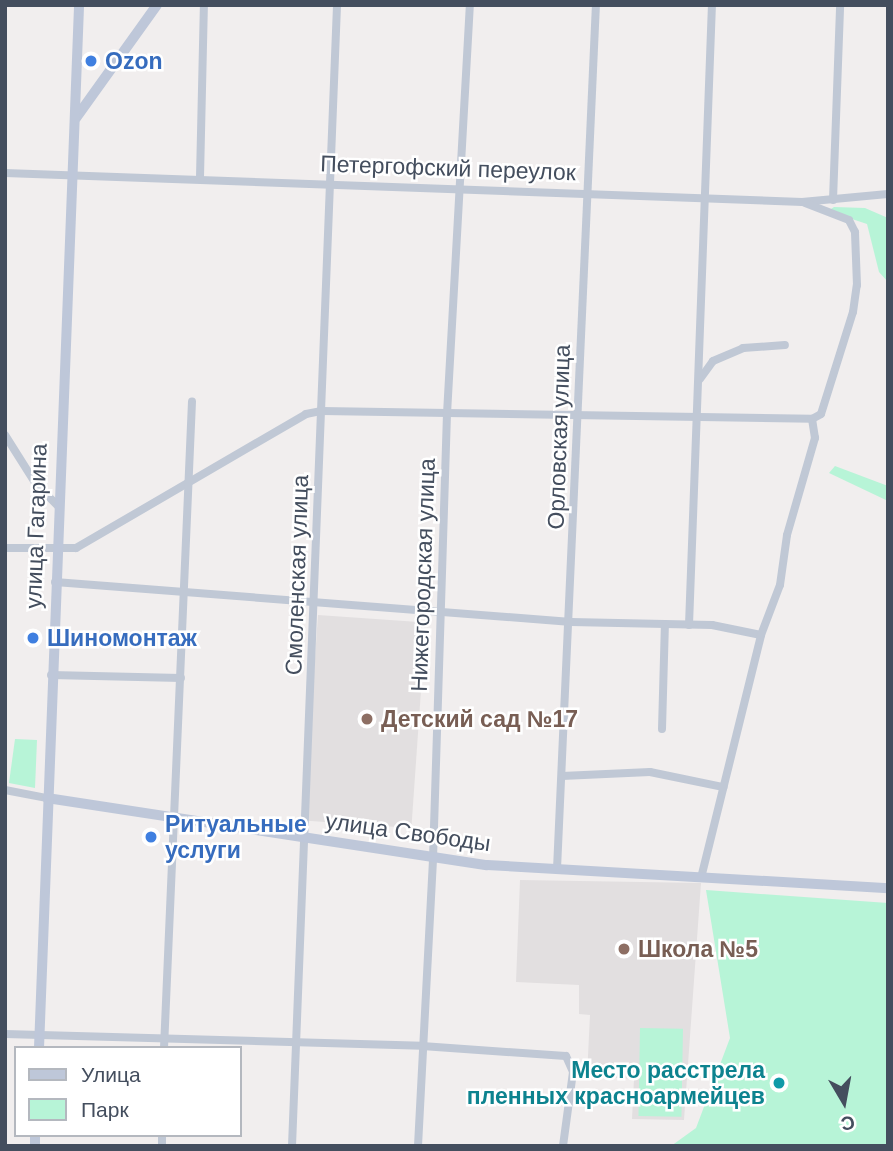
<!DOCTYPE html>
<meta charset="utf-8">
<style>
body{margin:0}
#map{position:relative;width:893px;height:1151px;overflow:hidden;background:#f1eeee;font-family:Arial,sans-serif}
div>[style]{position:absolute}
.education>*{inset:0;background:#e2dfe0;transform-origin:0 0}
.green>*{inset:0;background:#b7f4d7;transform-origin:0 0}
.street>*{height:8px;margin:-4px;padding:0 4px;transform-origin:4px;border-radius:4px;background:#c0c8d5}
.secondary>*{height:10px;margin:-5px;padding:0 5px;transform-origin:5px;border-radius:5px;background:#bec7d9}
.dots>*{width:19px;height:19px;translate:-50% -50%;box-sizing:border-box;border:4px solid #fff;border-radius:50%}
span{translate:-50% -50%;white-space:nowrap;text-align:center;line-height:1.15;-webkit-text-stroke:5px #fff;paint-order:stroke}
.shop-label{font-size:23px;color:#366cbe;font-weight:700}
.left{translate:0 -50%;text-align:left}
.street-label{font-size:23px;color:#444e5e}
.education-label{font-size:23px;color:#785e54;font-weight:700}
.culture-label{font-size:23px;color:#0d838f;font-weight:700}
.right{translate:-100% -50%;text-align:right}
.frame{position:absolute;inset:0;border:7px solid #444e5e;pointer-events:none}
.legend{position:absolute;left:14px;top:1046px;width:228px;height:91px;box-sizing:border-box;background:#fff;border:2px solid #b4b8bf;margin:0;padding:9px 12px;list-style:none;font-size:21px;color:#444e5e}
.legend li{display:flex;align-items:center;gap:14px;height:35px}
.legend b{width:35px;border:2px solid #b4b8bf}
.north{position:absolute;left:809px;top:1067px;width:70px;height:70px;-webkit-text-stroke:5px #fff;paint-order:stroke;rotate:170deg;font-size:19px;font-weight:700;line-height:28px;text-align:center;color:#444e5e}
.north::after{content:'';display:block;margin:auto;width:24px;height:32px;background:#444e5e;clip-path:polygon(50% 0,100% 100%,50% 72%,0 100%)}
</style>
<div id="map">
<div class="education">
<div style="left:318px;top:615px;width:108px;height:206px;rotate:4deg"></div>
<div style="clip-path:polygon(520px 880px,701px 883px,684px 1120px,632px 1119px,634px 1079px,587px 1076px,590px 1015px,579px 1014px,579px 985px,516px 982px)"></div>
</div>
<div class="green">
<div style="clip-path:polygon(834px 207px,865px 208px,888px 218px,888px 282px,879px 272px,867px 224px,837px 214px,831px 209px)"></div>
<div style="clip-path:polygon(835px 466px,888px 486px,888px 501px,829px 473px)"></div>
<div style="clip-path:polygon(15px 739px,37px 740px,35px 788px,9px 783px)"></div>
<div style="clip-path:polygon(706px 890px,888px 903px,888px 1146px,671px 1146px,696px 1128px,730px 1038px)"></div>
<div style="left:640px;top:1028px;width:43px;height:88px;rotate:1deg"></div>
</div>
<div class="street">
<div style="left:5px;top:173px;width:798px;rotate:2.08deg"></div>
<div style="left:802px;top:202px;width:86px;rotate:-5.3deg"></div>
<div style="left:200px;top:177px;width:172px;rotate:-88.7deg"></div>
<div style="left:833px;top:200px;width:195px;rotate:-87.9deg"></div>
<div style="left:700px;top:379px;width:22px;rotate:-54deg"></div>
<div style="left:713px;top:361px;width:33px;rotate:-23deg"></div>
<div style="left:743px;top:348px;width:42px;rotate:-4.1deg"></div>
<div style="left:5px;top:435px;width:58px;rotate:57.7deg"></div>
<div style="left:36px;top:484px;width:31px;rotate:45deg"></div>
<div style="left:5px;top:548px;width:71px"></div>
<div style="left:76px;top:548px;width:266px;rotate:-30.2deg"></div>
<div style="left:306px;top:414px;width:16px;rotate:-11deg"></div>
<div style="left:322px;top:411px;width:490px;rotate:0.9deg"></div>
<div style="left:55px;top:582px;width:518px;rotate:4.43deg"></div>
<div style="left:571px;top:622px;width:141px;rotate:1.2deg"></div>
<div style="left:712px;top:625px;width:50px;rotate:11.5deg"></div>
<div style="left:689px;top:625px;width:620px;rotate:-87.88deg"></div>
<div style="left:51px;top:675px;width:130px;rotate:1.3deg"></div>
<div style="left:662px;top:729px;width:105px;rotate:-88.4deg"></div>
<div style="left:562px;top:776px;width:88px;rotate:-2.6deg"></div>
<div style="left:650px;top:772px;width:75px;rotate:11.6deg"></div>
<div style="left:5px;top:790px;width:43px;rotate:10.8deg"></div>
<div style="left:557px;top:869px;width:865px;rotate:-87.42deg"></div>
<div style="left:701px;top:878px;width:250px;rotate:-76.1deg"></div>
<div style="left:761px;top:635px;width:53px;rotate:-69.2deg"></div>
<div style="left:780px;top:585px;width:50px;rotate:-82deg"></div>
<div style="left:787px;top:535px;width:101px;rotate:-73.9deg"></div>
<div style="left:815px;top:438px;width:19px;rotate:-99deg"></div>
<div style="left:812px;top:419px;width:10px;rotate:-29deg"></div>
<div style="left:821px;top:414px;width:107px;rotate:-72.6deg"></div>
<div style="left:853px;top:312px;width:27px;rotate:-82deg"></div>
<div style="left:857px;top:285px;width:53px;rotate:-92.2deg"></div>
<div style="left:855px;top:232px;width:13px;rotate:-117deg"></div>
<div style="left:849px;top:220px;width:47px;rotate:-158.9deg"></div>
<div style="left:5px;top:1034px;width:417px;rotate:1.6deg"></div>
<div style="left:422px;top:1046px;width:144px;rotate:4deg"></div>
<div style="left:566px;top:1056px;width:17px;rotate:66deg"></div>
<div style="left:573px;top:1072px;width:75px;rotate:97.7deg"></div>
<div style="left:164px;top:1048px;width:647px;rotate:-87.52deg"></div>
<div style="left:162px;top:1146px;width:11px;rotate:-90deg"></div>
<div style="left:292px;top:1146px;width:1142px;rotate:-87.74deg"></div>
<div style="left:418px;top:1146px;width:287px;rotate:-87deg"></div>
<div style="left:433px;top:859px;width:445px;rotate:-88.2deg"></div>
<div style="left:447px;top:414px;width:410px;rotate:-86.8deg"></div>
</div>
<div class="secondary">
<div style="left:76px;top:118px;width:139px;rotate:-54.4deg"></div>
<div style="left:47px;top:798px;width:445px;rotate:8.7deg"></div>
<div style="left:487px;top:865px;width:402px;rotate:3.3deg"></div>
<div style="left:39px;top:1048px;width:1044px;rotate:-87.8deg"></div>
<div style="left:35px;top:1146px;width:11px;rotate:-90deg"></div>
</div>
<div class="dots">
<div style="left:91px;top:61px;background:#3f7fe0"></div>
<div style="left:33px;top:638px;background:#3f7fe0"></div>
<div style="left:367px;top:719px;background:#8d6e63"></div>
<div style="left:151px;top:837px;background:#3f7fe0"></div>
<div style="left:624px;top:949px;background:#8d6e63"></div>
<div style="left:779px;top:1083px;background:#0f9aa8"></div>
</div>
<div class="shop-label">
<span class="left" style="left:105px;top:61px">Ozon</span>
<span class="left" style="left:47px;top:638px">Шиномонтаж</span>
<span class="left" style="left:165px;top:837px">Ритуальные<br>услуги</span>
</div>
<div class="street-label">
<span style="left:448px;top:168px;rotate:2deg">Петергофский переулок</span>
<span style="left:559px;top:437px;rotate:-88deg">Орловская улица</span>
<span style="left:36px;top:526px;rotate:-88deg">улица Гагарина</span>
<span style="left:297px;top:575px;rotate:-88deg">Смоленская улица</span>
<span style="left:423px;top:575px;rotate:-88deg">Нижегородская улица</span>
<span style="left:408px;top:832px;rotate:8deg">улица Свободы</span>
</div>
<div class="education-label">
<span class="left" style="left:381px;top:719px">Детский сад №17</span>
<span class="left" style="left:638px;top:949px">Школа №5</span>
</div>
<div class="culture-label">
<span class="right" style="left:765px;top:1083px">Место расстрела<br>пленных красноармейцев</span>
</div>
<div class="frame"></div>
<ul class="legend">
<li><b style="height:9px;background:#bec7d9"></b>Улица</li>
<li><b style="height:19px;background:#b7f4d7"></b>Парк</li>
</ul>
<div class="north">С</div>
</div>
